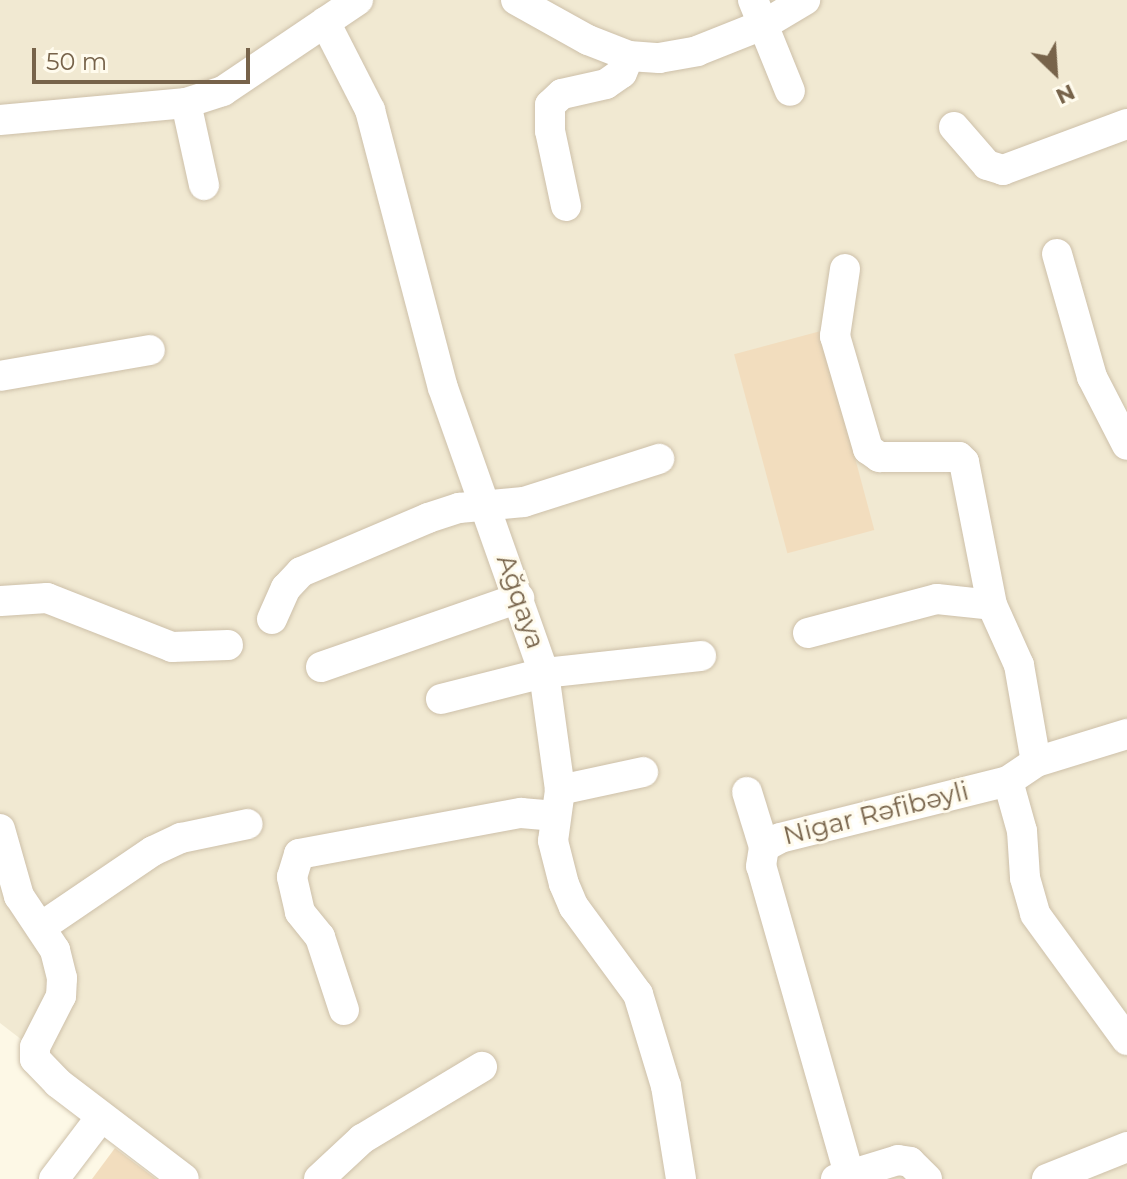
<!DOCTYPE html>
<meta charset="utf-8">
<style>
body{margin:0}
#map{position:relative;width:1127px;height:1179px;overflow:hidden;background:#fdf8e6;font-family:Montserrat,sans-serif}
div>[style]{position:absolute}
.residential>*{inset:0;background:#f1e9d2}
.building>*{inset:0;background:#f2ddbe;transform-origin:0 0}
.roads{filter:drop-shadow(0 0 2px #cdc0a9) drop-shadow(0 0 2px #cdc0a9)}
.minor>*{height:30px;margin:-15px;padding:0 15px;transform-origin:15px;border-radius:15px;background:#fff}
span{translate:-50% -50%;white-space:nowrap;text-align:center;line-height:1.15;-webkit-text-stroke:6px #fffbed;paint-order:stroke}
.street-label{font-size:26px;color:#77634a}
.north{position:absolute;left:1015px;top:32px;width:80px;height:80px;-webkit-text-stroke:6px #fffbed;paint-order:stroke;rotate:155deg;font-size:22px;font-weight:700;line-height:32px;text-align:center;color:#77634a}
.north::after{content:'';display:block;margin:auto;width:28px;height:36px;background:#77634a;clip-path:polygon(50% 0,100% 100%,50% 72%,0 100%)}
.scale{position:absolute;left:32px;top:48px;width:218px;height:36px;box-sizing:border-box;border:4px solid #77634a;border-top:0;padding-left:10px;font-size:24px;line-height:28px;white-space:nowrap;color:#77634a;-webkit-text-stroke:6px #fffbed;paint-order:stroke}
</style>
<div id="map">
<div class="residential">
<div style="clip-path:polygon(0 0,1127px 0,1127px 1179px,202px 1179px,0 1023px)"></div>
</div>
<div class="building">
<div style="left:821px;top:331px;width:206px;height:90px;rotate:75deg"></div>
<div style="clip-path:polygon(115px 1148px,156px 1179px,92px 1179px)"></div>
</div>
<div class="roads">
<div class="minor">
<div style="left:516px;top:0;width:82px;rotate:29.1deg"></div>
<div style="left:588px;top:40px;width:44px;rotate:21.3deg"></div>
<div style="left:629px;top:56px;width:30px;rotate:4deg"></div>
<div style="left:659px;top:58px;width:39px;rotate:-10deg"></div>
<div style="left:697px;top:51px;width:73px;rotate:-21.7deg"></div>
<div style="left:765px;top:24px;width:47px;rotate:-31deg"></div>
<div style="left:753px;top:0;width:98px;rotate:67.9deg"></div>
<div style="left:325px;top:22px;width:99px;rotate:62.9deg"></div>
<div style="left:370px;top:110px;width:287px;rotate:75.3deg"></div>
<div style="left:443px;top:388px;width:302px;rotate:70.5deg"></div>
<div style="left:544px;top:673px;width:118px;rotate:82.2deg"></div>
<div style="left:560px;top:790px;width:51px;rotate:97.8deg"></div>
<div style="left:553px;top:841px;width:44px;rotate:75.7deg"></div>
<div style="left:564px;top:884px;width:25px;rotate:67deg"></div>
<div style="left:574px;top:907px;width:108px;rotate:53.7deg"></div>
<div style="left:638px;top:994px;width:96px;rotate:73.1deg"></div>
<div style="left:666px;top:1086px;width:94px;rotate:80.8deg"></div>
<div style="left:186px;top:103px;width:84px;rotate:77.6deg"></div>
<div style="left:0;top:120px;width:187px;rotate:-5.2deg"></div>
<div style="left:186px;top:103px;width:39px;rotate:-18deg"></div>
<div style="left:223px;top:91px;width:163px;rotate:-34deg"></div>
<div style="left:954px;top:127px;width:50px;rotate:49deg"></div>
<div style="left:987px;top:165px;width:17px;rotate:17deg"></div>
<div style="left:1003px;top:170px;width:132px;rotate:-20.4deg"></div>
<div style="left:566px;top:206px;width:77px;rotate:-102deg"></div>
<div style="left:550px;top:131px;width:26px;rotate:-90deg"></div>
<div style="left:550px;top:105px;width:16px;rotate:-43deg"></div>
<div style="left:562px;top:94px;width:45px;rotate:-12.8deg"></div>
<div style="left:606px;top:84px;width:19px;rotate:-35deg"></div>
<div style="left:622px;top:73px;width:18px;rotate:-68deg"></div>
<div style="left:1057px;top:254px;width:128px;rotate:74.1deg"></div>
<div style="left:1092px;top:377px;width:76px;rotate:62.8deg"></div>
<div style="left:845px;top:269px;width:68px;rotate:98.5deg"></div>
<div style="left:835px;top:336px;width:118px;rotate:73.7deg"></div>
<div style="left:868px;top:449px;width:14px;rotate:36deg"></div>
<div style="left:879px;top:457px;width:80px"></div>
<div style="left:959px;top:457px;width:7px;rotate:45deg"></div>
<div style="left:964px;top:462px;width:146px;rotate:78.9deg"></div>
<div style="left:992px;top:605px;width:66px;rotate:65.8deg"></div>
<div style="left:1019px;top:665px;width:98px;rotate:80.1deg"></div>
<div style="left:0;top:376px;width:152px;rotate:-9.8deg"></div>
<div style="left:1px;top:601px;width:46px;rotate:-3.7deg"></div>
<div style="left:47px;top:598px;width:134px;rotate:21.4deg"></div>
<div style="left:172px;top:647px;width:56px;rotate:-2deg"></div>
<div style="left:272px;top:619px;width:34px;rotate:-66deg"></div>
<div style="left:286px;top:588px;width:22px;rotate:-47deg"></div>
<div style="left:301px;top:572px;width:138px;rotate:-23deg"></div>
<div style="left:428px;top:518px;width:33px;rotate:-18deg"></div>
<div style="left:459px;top:508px;width:65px;rotate:-5.3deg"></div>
<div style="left:524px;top:502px;width:142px;rotate:-17.7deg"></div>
<div style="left:808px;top:633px;width:133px;rotate:-14.8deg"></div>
<div style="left:937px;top:599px;width:55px;rotate:6.2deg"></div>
<div style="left:321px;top:667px;width:210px;rotate:-19.2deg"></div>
<div style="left:441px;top:699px;width:106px;rotate:-14.2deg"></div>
<div style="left:544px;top:673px;width:158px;rotate:-6.2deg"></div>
<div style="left:1008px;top:781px;width:52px;rotate:74.4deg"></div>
<div style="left:1022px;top:831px;width:47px;rotate:86.3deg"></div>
<div style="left:1025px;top:878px;width:37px;rotate:74deg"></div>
<div style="left:1035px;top:914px;width:156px;rotate:53.9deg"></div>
<div style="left:560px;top:790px;width:85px;rotate:-12.2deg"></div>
<div style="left:747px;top:792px;width:58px;rotate:72.8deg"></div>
<div style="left:0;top:829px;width:70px;rotate:74.2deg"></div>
<div style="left:19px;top:896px;width:65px;rotate:56.3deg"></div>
<div style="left:55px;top:950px;width:29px;rotate:76deg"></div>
<div style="left:62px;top:978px;width:18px;rotate:93deg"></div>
<div style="left:61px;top:996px;width:57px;rotate:117deg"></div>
<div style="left:35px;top:1047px;width:12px;rotate:90deg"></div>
<div style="left:35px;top:1059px;width:33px;rotate:46deg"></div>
<div style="left:58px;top:1083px;width:158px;rotate:37.3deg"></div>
<div style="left:41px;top:927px;width:135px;rotate:-34.2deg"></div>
<div style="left:153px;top:851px;width:31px;rotate:-25deg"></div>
<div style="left:181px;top:838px;width:68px;rotate:-11.8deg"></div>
<div style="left:344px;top:1010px;width:77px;rotate:-108.2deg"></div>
<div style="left:320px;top:937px;width:32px;rotate:-129deg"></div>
<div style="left:300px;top:912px;width:36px;rotate:-103deg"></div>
<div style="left:292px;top:877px;width:24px;rotate:-73deg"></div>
<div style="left:299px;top:854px;width:226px;rotate:-10.5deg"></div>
<div style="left:521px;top:813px;width:32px;rotate:5deg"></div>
<div style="left:849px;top:1174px;width:320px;rotate:-105.9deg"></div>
<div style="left:761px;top:866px;width:19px;rotate:-81deg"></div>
<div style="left:764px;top:847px;width:18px;rotate:-29deg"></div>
<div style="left:780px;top:838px;width:235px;rotate:-14deg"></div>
<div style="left:1008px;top:781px;width:34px;rotate:-34deg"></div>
<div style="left:1036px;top:762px;width:95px;rotate:-17.1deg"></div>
<div style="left:54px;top:1179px;width:78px;rotate:-52.8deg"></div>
<div style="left:319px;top:1179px;width:59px;rotate:-42.9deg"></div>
<div style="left:362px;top:1139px;width:140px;rotate:-31deg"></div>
<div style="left:836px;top:1179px;width:65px;rotate:-17deg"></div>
<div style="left:898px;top:1160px;width:12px;rotate:9deg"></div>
<div style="left:910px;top:1162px;width:24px;rotate:45deg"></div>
<div style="left:1047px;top:1179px;width:86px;rotate:-21.8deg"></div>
</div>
</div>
<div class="street-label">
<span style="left:520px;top:602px;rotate:71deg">Ağqaya</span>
<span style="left:876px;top:814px;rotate:-14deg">Nigar Rəfibəyli</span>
</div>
<div class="north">N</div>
<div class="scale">50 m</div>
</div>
